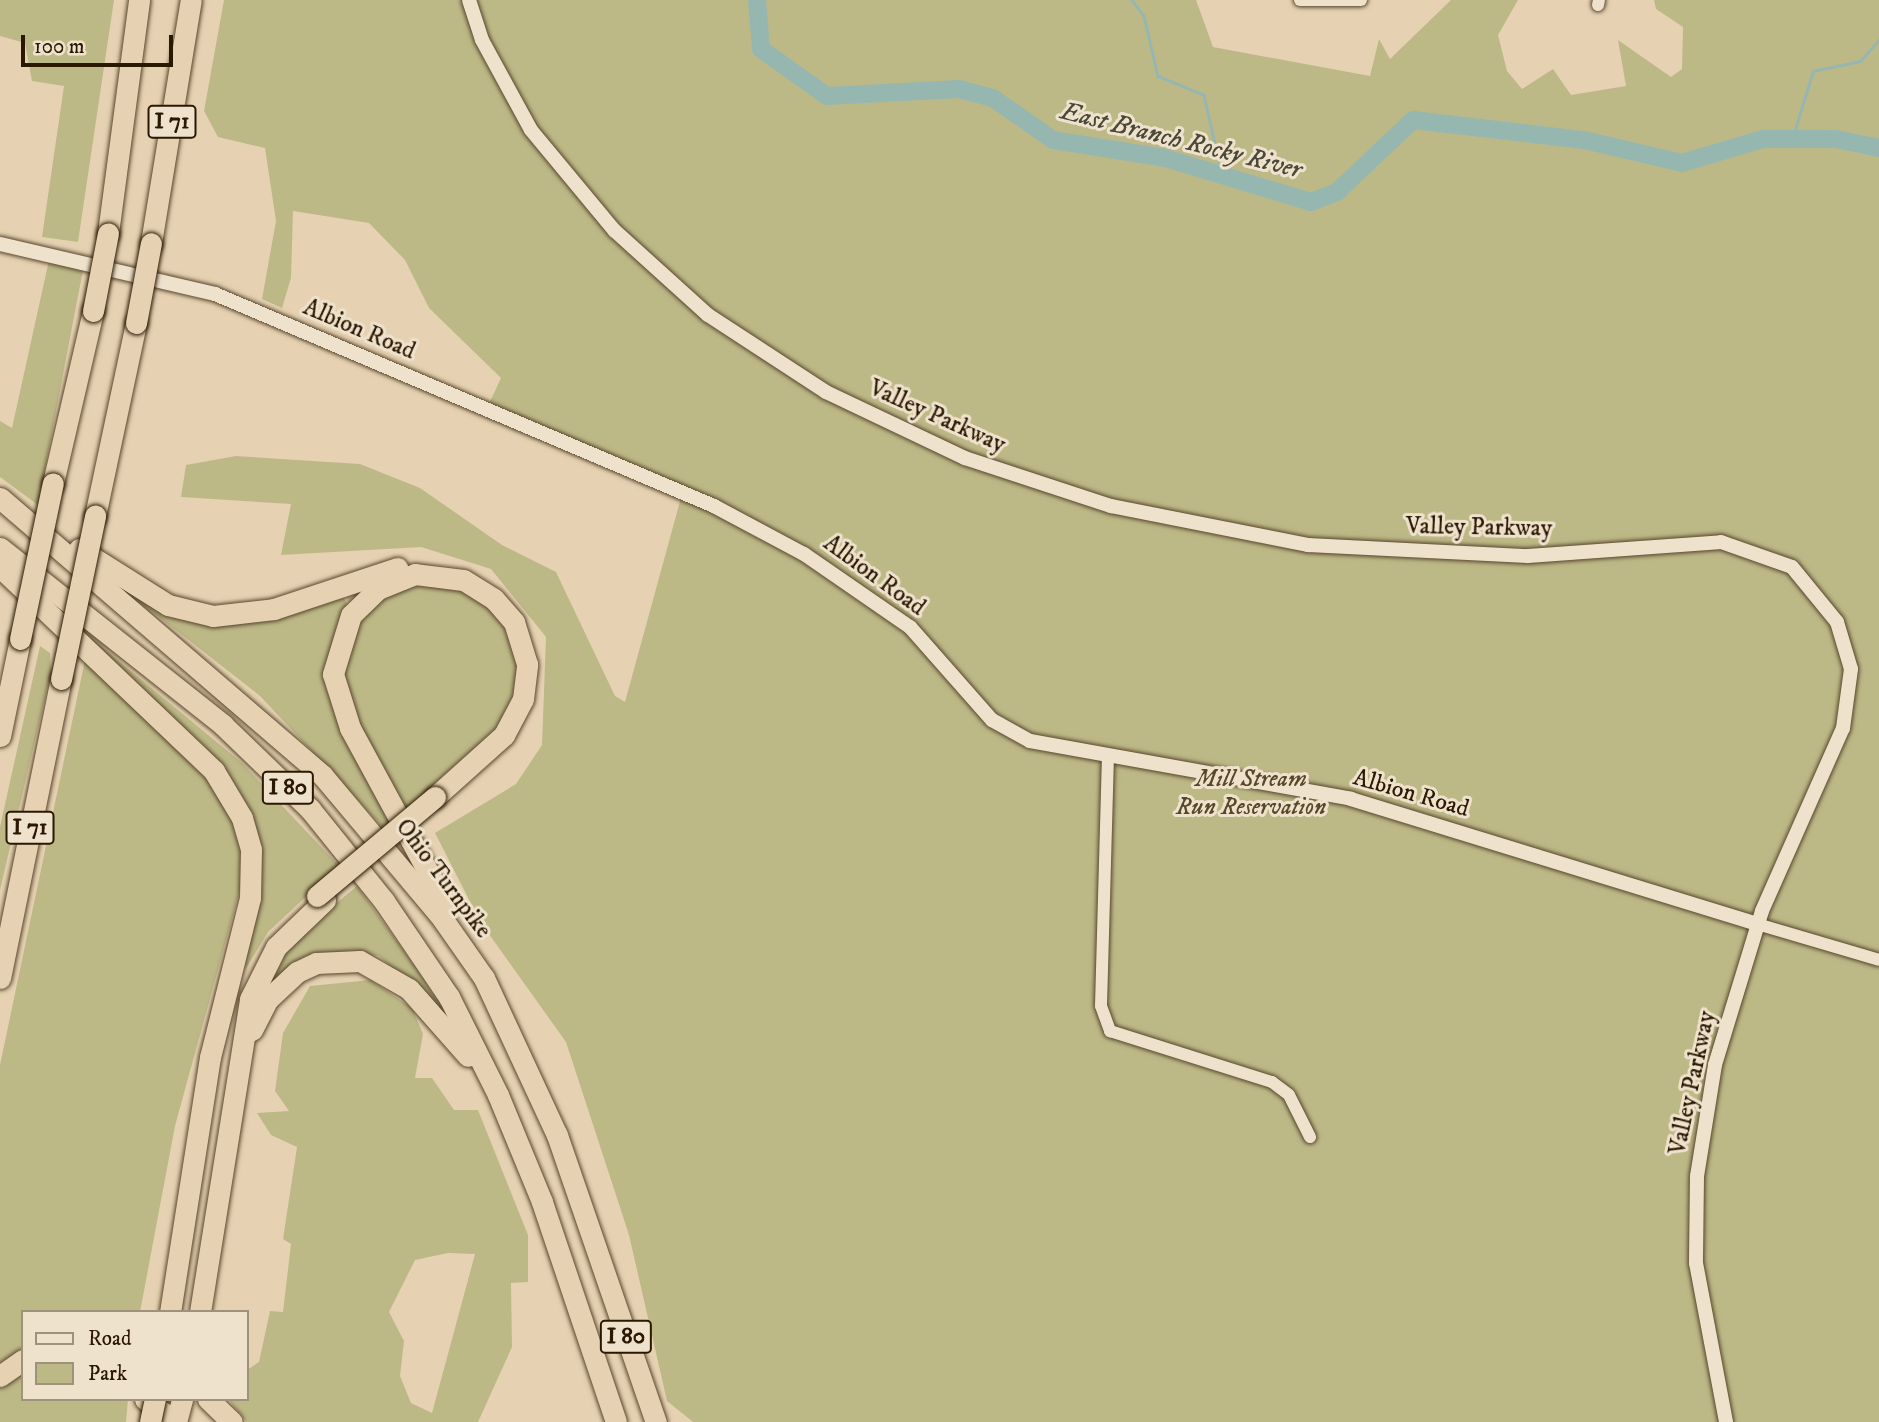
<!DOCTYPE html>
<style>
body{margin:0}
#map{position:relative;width:1879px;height:1422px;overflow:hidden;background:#e6d2b2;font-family:"IM FELL DW Pica",serif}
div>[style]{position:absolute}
.green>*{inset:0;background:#bdb987}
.stream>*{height:2.5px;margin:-1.25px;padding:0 1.25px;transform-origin:1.25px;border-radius:1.25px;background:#96b7b0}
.river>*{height:18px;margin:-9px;padding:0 9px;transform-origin:9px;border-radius:9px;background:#96b7b0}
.roads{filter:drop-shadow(0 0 2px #59462d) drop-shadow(0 0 2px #59462d)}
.minor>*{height:12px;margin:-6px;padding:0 6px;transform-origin:6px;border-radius:6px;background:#efe2cd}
.tertiary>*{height:14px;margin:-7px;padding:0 7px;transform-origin:7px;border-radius:7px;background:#efe2cd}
.motorway>*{height:21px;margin:-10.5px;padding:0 10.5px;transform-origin:10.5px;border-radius:10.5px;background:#e6d2b2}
.bridges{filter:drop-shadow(0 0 2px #2a1801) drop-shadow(0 0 2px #2a1801)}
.motorway-bridge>*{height:21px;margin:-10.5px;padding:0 10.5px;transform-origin:10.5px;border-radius:10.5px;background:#e6d2b2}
span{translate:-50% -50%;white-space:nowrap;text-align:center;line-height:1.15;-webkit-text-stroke:6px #efe2cd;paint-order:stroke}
.shield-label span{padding:2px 5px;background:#efe2cd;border:2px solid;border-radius:5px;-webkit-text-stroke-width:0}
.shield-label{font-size:23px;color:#2a1801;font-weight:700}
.street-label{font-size:24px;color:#2a1801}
.park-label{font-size:24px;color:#564829;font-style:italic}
.water-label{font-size:26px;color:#4a4836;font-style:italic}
.legend{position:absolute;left:21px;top:1310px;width:228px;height:91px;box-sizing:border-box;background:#efe2cd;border:2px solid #a0917b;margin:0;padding:9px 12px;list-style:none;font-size:21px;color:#2a1801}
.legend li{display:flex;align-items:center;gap:14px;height:35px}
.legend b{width:35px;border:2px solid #a0917b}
.scale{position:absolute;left:21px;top:35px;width:152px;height:32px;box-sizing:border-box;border:4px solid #2a1801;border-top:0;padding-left:9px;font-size:21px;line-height:24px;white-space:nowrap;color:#2a1801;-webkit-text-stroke:5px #efe2cd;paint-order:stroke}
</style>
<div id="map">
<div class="green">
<div style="clip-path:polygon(0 0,114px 0,78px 242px,42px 237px,64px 86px,32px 81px,25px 43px,0 36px)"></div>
<div style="clip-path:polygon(224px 0,1196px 0,1213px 47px,1370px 76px,1379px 39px,1390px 59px,1451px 0,1518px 0,1498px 35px,1507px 71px,1522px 89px,1553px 69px,1571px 95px,1626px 86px,1618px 40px,1671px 77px,1682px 69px,1683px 27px,1656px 9px,1654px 0,1879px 0,1879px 1422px,693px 1422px,667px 1401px,629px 1235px,566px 1042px,481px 923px,435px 833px,516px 784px,542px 745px,546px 637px,491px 569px,421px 547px,281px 555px,291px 504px,181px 497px,186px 465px,236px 456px,360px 464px,420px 488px,502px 545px,556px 572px,615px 696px,625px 702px,682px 494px,486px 410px,501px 378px,429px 308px,405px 260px,369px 223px,293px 211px,291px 278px,282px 308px,262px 299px,276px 221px,265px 148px,218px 137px,204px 111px)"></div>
<div style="clip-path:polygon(49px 260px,83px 270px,38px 505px,0 477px,0 421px,12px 428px)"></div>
<div style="clip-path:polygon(420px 580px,469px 589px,510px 626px,522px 673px,503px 726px,405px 810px,356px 727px,338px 677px,352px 620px,371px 599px)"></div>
<div style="clip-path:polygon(341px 592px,347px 604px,324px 668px,327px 691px,393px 820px,384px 828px,260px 696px,136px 599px,140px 594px,181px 616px)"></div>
<div style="clip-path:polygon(91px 638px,242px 763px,339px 866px,268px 932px,245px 970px,254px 901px,248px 816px,90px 645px)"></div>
<div style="clip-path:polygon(40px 646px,50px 653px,51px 672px,0 890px,0 827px)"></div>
<div style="clip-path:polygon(85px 660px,212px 782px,235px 822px,245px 871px,175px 1126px,140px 1312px,23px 1312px,23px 1351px,0 1363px,0 1065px)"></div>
<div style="clip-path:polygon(357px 886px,417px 969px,446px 1015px,379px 956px,353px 951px,309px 956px,263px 987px,291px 941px)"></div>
<div style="clip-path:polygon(evenodd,370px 980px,412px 1008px,423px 1034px,415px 1078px,432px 1078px,454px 1110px,478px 1110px,528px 1235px,528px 1282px,511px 1283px,512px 1347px,478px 1422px,247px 1422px,228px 1399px,247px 1399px,247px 1370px,259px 1362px,270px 1311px,283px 1312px,291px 1244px,283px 1239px,297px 1147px,271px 1135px,257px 1113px,289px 1111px,275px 1091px,283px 1033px,310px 986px,370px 980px,448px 1253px,475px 1254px,432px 1413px,411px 1403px,400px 1376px,404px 1341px,389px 1312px,415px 1260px,448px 1253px)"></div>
<div style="clip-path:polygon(23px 1363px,23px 1399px,128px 1399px,126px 1422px,0 1422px,0 1382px)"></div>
</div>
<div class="stream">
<div style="left:1132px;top:0;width:20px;rotate:53deg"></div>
<div style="left:1144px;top:16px;width:62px;rotate:76.9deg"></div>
<div style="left:1158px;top:76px;width:50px;rotate:22.4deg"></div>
<div style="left:1204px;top:95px;width:82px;rotate:77.3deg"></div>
<div style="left:1792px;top:139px;width:71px;rotate:-72.8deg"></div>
<div style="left:1813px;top:71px;width:48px;rotate:-12deg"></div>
<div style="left:1860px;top:61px;width:28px;rotate:-48deg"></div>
</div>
<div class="river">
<div style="left:757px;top:0;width:49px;rotate:85.3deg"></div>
<div style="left:761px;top:49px;width:81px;rotate:35.5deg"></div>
<div style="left:827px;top:96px;width:132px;rotate:-3deg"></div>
<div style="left:959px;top:89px;width:35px;rotate:15deg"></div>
<div style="left:993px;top:98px;width:73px;rotate:35deg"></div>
<div style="left:1053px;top:140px;width:113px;rotate:9.1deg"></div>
<div style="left:1165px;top:158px;width:152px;rotate:16.8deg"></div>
<div style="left:1311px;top:202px;width:28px;rotate:-21deg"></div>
<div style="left:1337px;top:192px;width:105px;rotate:-43.5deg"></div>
<div style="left:1413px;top:120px;width:172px;rotate:6.7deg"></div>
<div style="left:1584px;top:140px;width:101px;rotate:13.2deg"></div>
<div style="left:1682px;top:163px;width:84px;rotate:-16.5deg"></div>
<div style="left:1763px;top:139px;width:73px"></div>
<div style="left:1836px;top:139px;width:44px;rotate:11.8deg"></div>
</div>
<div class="roads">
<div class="minor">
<div style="left:1300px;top:0;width:61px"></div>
<div style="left:1598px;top:5px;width:5px;rotate:-79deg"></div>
<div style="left:1108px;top:755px;width:251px;rotate:91.6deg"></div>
<div style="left:1101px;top:1006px;width:27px;rotate:70deg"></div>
<div style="left:1110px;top:1031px;width:170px;rotate:17.5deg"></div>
<div style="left:1272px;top:1082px;width:21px;rotate:37deg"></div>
<div style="left:1289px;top:1095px;width:47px;rotate:63.4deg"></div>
<div style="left:1757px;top:924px;width:127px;rotate:16.4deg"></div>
</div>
<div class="tertiary">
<div style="left:469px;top:0;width:42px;rotate:72deg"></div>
<div style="left:482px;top:40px;width:102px;rotate:61.4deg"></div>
<div style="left:531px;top:130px;width:131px;rotate:50.3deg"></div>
<div style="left:615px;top:231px;width:125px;rotate:42.1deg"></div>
<div style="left:708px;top:315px;width:141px;rotate:33.1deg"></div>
<div style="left:826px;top:392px;width:154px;rotate:25.4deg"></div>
<div style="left:965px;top:458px;width:154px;rotate:18.2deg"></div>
<div style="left:1111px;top:506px;width:201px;rotate:11.2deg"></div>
<div style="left:1308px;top:545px;width:220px;rotate:2.9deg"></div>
<div style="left:1528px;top:556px;width:194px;rotate:-4.1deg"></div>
<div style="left:1721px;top:542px;width:75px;rotate:19.4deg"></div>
<div style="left:1792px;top:567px;width:71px;rotate:50.7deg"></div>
<div style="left:1837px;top:622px;width:49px;rotate:73.4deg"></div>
<div style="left:1851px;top:669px;width:60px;rotate:97.7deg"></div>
<div style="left:1843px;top:728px;width:200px;rotate:113.9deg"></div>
<div style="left:1762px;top:911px;width:161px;rotate:107deg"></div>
<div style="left:1715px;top:1065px;width:112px;rotate:99.2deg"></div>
<div style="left:1697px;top:1176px;width:87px;rotate:90.7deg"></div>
<div style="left:1696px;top:1263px;width:162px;rotate:79.3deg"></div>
<div style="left:0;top:244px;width:221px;rotate:13.1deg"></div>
<div style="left:215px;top:294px;width:542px;rotate:23.02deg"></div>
<div style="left:714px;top:506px;width:102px;rotate:28.1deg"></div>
<div style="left:804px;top:554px;width:129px;rotate:34.6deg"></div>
<div style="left:910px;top:627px;width:124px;rotate:48.6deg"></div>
<div style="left:992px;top:720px;width:43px;rotate:28.9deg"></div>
<div style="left:1030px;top:741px;width:326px;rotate:10.2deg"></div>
<div style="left:1351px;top:799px;width:425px;rotate:17.1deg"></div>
</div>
<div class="motorway">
<div style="left:108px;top:233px;width:235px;rotate:-82.4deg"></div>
<div style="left:151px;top:243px;width:246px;rotate:-80.7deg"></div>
<div style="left:53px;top:483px;width:177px;rotate:-76.9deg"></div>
<div style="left:0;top:498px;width:426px;rotate:40.7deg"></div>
<div style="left:323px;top:776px;width:185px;rotate:50deg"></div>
<div style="left:442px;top:918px;width:73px;rotate:55deg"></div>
<div style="left:484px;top:978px;width:173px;rotate:65.1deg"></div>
<div style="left:557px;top:1135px;width:304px;rotate:71deg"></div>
<div style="left:95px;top:516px;width:197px;rotate:-78deg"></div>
<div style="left:0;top:548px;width:285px;rotate:38.4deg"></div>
<div style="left:223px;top:725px;width:121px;rotate:44deg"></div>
<div style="left:310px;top:809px;width:118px;rotate:51.2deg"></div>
<div style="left:384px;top:901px;width:116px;rotate:55.9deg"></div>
<div style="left:449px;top:997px;width:110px;rotate:63.4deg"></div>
<div style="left:498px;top:1095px;width:116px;rotate:67.6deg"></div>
<div style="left:542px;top:1202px;width:232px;rotate:71.4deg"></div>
<div style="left:79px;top:549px;width:105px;rotate:32.2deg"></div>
<div style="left:168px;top:605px;width:46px;rotate:13.7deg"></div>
<div style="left:213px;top:616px;width:61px;rotate:-6.5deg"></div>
<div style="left:274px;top:609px;width:130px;rotate:-18.4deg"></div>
<div style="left:0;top:567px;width:296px;rotate:43.6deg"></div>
<div style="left:214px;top:771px;width:55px;rotate:59.2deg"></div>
<div style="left:242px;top:818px;width:33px;rotate:74deg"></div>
<div style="left:251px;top:850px;width:48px;rotate:91.2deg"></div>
<div style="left:250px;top:898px;width:164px;rotate:104.1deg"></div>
<div style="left:210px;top:1057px;width:258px;rotate:98.9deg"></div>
<div style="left:0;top:736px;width:99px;rotate:-78.3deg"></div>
<div style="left:435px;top:797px;width:93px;rotate:-41.9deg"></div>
<div style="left:504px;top:735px;width:41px;rotate:-62.2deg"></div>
<div style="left:523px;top:699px;width:35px;rotate:-83deg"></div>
<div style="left:527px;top:664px;width:44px;rotate:-107.2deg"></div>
<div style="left:514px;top:622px;width:30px;rotate:-131deg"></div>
<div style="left:494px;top:599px;width:36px;rotate:-148deg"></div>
<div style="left:463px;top:580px;width:48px;rotate:-172.9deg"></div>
<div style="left:415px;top:574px;width:40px;rotate:158deg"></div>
<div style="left:378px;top:589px;width:37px;rotate:136deg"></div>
<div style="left:351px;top:615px;width:62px;rotate:107deg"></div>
<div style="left:333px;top:674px;width:57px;rotate:72.5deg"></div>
<div style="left:350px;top:728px;width:201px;rotate:61.5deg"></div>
<div style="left:0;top:978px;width:305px;rotate:-78.5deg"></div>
<div style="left:252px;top:1030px;width:34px;rotate:-63deg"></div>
<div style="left:267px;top:1000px;width:41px;rotate:-43deg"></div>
<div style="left:297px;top:972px;width:21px;rotate:-25deg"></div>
<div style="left:316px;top:963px;width:44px;rotate:-2.6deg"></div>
<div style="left:360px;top:961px;width:56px;rotate:29.7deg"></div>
<div style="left:409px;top:989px;width:89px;rotate:48.6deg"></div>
<div style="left:200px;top:1312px;width:317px;rotate:-80.9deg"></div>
<div style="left:250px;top:999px;width:58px;rotate:-63.4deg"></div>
<div style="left:276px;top:947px;width:68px;rotate:-43.8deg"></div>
<div style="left:0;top:1376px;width:28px;rotate:-35deg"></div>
<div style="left:145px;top:1399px;width:38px;rotate:37deg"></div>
<div style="left:208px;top:1399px;width:33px;rotate:44deg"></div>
<div style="left:176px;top:1422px;width:24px;rotate:-75deg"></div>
</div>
</div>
<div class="bridges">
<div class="motorway-bridge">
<div style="left:93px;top:311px;width:79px;rotate:-79.1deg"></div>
<div style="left:136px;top:323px;width:81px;rotate:-79.4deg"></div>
<div style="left:20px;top:639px;width:159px;rotate:-78.1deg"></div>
<div style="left:61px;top:679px;width:167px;rotate:-78.2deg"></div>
<div style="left:317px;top:896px;width:154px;rotate:-40deg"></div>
<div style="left:150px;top:1422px;width:24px;rotate:-78deg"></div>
</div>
</div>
<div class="shield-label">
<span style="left:172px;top:122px">I 71</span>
<span style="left:288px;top:788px">I 80</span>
<span style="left:30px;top:828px">I 71</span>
<span style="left:626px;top:1337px">I 80</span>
</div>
<div class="street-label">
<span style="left:359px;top:330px;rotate:23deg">Albion Road</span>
<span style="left:937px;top:417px;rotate:24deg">Valley Parkway</span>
<span style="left:1479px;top:528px;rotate:1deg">Valley Parkway</span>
<span style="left:874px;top:576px;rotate:36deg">Albion Road</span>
<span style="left:1411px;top:794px;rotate:16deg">Albion Road</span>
<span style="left:443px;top:879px;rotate:53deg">Ohio Turnpike</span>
<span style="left:1693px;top:1083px;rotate:-78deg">Valley Parkway</span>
</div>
<div class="park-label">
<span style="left:1251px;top:794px">Mill Stream<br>Run Reservation</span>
</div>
<div class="water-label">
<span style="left:1181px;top:141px;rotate:14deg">East Branch Rocky River</span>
</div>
<ul class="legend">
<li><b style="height:9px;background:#efe2cd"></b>Road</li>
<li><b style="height:19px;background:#bdb987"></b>Park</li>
</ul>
<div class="scale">100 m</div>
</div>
